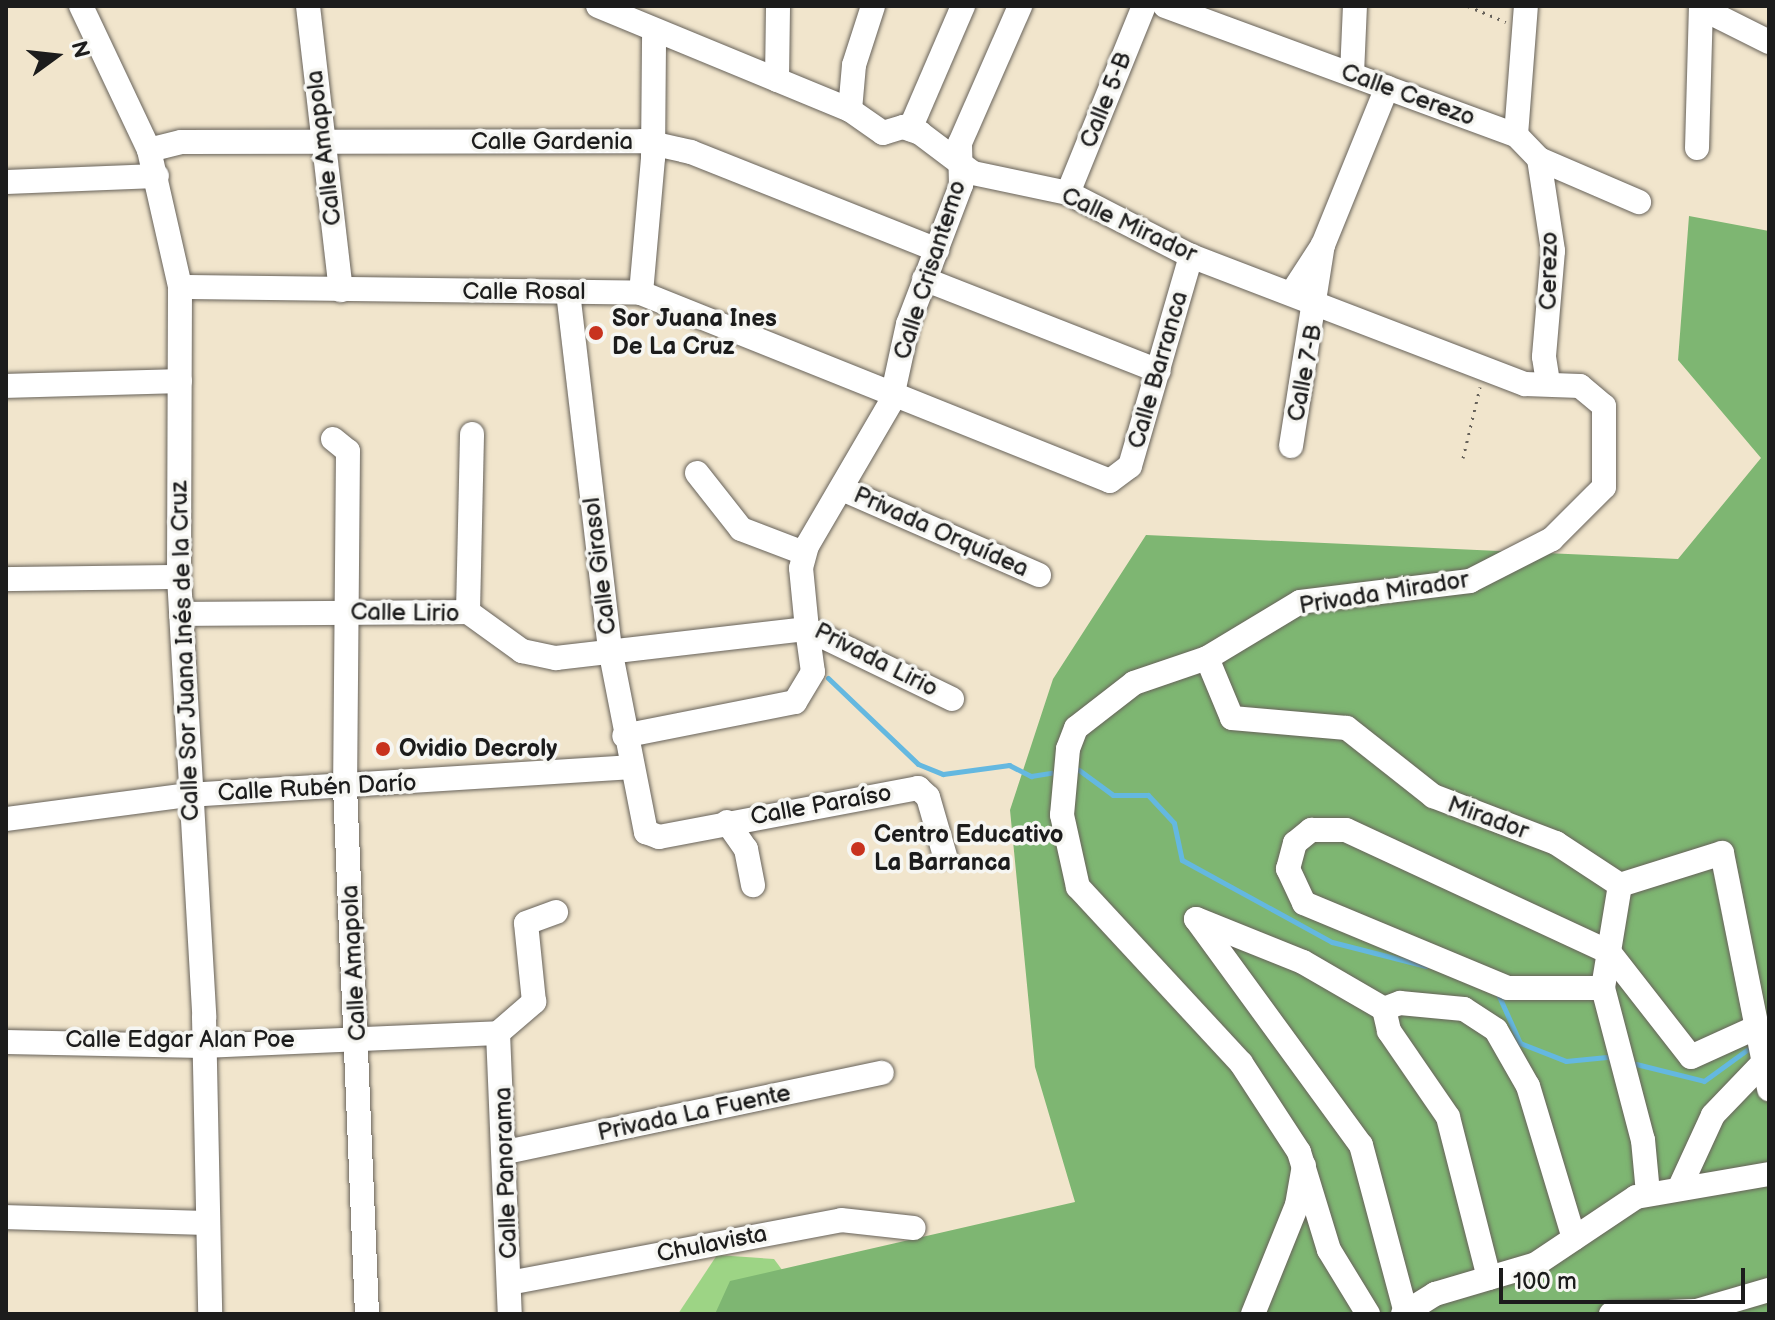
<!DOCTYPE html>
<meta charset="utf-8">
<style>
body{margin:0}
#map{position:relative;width:1775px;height:1320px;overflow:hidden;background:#f1e5cc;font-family:"Balsamiq Sans",sans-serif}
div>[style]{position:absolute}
.green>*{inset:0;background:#9dd485}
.forest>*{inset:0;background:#7eb672}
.stream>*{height:5px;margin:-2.5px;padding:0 2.5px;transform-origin:2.5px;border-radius:2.5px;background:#64b8e0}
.path>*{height:3px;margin-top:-1.5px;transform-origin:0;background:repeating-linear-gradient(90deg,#67625a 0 2px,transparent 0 8px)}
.roads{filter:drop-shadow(0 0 2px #67625a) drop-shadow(0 0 2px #67625a)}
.minor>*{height:24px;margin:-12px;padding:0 12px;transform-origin:12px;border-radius:12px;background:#fff}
.dots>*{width:22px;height:22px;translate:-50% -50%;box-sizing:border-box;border:4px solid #f6f6f2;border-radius:50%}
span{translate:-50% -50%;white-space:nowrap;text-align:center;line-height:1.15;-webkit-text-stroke:7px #f6f6f2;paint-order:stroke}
.street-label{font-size:24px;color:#1c1c1c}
.poi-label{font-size:24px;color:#1c1c1c;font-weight:700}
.left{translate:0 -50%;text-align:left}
.frame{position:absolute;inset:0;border:8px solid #1c1c1c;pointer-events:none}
.north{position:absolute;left:16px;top:16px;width:80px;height:80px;-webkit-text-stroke:6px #f6f6f2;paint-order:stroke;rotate:75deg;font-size:22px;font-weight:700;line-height:32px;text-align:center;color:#1c1c1c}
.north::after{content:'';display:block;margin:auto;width:28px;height:36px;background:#1c1c1c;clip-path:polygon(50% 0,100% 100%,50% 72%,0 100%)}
.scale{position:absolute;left:1499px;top:1268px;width:246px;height:36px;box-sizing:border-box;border:4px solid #1c1c1c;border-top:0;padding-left:10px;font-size:24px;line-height:28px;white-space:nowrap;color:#1c1c1c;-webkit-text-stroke:6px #f6f6f2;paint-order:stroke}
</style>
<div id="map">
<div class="green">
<div style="clip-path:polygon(717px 1255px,774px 1259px,815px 1314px,678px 1314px)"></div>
</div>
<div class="forest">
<div style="clip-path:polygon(1689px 216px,1769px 231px,1769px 1314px,715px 1314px,730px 1281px,1075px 1202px,1035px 1067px,1010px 810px,1053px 679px,1146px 535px,1678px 559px,1761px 458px,1678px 360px)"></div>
</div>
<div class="stream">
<div style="left:828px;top:678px;width:124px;rotate:43.7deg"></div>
<div style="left:918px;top:764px;width:27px;rotate:22deg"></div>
<div style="left:943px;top:774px;width:67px;rotate:-7.8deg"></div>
<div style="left:1009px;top:765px;width:25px;rotate:27deg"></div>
<div style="left:1031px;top:776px;width:20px;rotate:-9deg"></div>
<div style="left:1079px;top:770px;width:42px;rotate:36.3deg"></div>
<div style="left:1113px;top:795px;width:35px"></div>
<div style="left:1148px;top:795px;width:38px;rotate:47deg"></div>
<div style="left:1174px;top:823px;width:38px;rotate:78deg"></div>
<div style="left:1182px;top:860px;width:171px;rotate:28.7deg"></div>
<div style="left:1332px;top:942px;width:97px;rotate:14.3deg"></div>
<div style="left:1498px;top:994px;width:54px;rotate:65.8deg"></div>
<div style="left:1520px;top:1043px;width:49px;rotate:21.4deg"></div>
<div style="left:1566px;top:1061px;width:41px;rotate:-5.6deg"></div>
<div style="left:1636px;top:1064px;width:70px;rotate:14deg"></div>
<div style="left:1704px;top:1081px;width:54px;rotate:-36deg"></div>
</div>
<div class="path">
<div style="left:1468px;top:6px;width:41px;rotate:22.8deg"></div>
<div style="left:1463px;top:458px;width:73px;rotate:-76.5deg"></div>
</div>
<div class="roads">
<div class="minor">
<div style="left:81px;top:6px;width:159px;rotate:64.7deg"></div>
<div style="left:149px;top:150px;width:140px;rotate:77.2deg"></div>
<div style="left:180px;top:287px;width:290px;rotate:90.2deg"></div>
<div style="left:179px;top:577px;width:441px;rotate:86.7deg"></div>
<div style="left:204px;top:1017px;width:297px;rotate:88.8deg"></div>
<div style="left:308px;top:6px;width:286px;rotate:83.4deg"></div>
<div style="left:598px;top:6px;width:273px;rotate:22.4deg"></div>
<div style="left:850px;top:110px;width:40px;rotate:34.9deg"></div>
<div style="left:883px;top:133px;width:21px;rotate:-17deg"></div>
<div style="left:903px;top:127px;width:18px;rotate:19deg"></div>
<div style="left:920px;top:133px;width:66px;rotate:37deg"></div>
<div style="left:973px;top:173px;width:97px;rotate:11.9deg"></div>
<div style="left:1068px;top:193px;width:138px;rotate:27.1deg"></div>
<div style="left:1191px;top:256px;width:358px;rotate:21deg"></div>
<div style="left:1525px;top:384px;width:55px;rotate:2.1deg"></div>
<div style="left:1580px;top:386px;width:31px;rotate:40deg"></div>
<div style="left:1604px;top:406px;width:81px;rotate:90deg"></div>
<div style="left:1604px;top:487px;width:74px;rotate:135deg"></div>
<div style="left:1552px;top:539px;width:92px;rotate:152.9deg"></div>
<div style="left:1470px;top:581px;width:171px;rotate:173deg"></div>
<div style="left:1300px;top:602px;width:109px;rotate:148.9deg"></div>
<div style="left:1207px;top:658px;width:77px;rotate:161.1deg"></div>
<div style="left:1134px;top:683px;width:73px;rotate:142.2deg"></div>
<div style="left:1076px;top:728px;width:22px;rotate:111deg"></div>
<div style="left:1068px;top:749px;width:66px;rotate:95.2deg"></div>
<div style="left:1062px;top:815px;width:74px;rotate:77.5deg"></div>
<div style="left:1078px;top:887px;width:240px;rotate:47.2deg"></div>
<div style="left:1241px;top:1063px;width:106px;rotate:56.9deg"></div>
<div style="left:1299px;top:1152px;width:102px;rotate:73deg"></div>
<div style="left:1329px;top:1250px;width:75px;rotate:58.6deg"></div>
<div style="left:1165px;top:6px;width:374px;rotate:20.2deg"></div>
<div style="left:1516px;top:135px;width:33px;rotate:46deg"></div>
<div style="left:1539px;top:159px;width:109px;rotate:23.3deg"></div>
<div style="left:1701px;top:8px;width:76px;rotate:26.6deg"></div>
<div style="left:1352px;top:74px;width:68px;rotate:-87.5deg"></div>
<div style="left:777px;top:80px;width:74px;rotate:-89.2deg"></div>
<div style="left:850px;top:110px;width:45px;rotate:-84.9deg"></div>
<div style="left:854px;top:65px;width:62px;rotate:-72.1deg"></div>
<div style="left:910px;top:129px;width:134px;rotate:-66.7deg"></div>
<div style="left:1516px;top:135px;width:129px;rotate:-85.6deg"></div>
<div style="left:1697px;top:148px;width:142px;rotate:-88.4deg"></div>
<div style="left:149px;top:150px;width:33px;rotate:-14deg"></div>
<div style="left:181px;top:142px;width:461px;rotate:-0.1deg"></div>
<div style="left:642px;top:141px;width:50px;rotate:12.7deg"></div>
<div style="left:691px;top:152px;width:265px;rotate:21.7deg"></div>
<div style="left:1539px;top:159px;width:93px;rotate:81.3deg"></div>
<div style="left:1553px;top:251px;width:106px;rotate:94.9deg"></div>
<div style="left:1544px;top:357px;width:26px;rotate:81deg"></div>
<div style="left:6px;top:182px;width:151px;rotate:-2.3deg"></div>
<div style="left:1068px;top:193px;width:202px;rotate:-67.9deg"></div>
<div style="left:924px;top:279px;width:252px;rotate:21.4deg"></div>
<div style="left:180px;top:287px;width:461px;rotate:0.7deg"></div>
<div style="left:641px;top:293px;width:505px;rotate:21.84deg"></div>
<div style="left:1110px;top:481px;width:25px;rotate:-37deg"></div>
<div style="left:1130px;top:466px;width:219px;rotate:-73.8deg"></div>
<div style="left:1293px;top:291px;width:55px;rotate:-56.9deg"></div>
<div style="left:1323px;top:245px;width:170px;rotate:-67.9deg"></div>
<div style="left:568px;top:292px;width:359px;rotate:83.3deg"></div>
<div style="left:610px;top:649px;width:187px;rotate:78.9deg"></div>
<div style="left:646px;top:832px;width:14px;rotate:21deg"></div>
<div style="left:659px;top:837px;width:264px;rotate:-10.7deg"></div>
<div style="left:918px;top:788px;width:13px;rotate:42deg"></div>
<div style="left:928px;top:797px;width:61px;rotate:73.9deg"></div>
<div style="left:641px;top:293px;width:136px;rotate:-84.9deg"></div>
<div style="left:653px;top:158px;width:126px;rotate:-89.5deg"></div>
<div style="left:6px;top:386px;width:174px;rotate:-1.6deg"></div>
<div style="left:333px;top:439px;width:19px;rotate:39deg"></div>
<div style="left:348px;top:451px;width:336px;rotate:90.5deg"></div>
<div style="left:345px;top:787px;width:527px;rotate:87.61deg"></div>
<div style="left:1291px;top:446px;width:204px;rotate:-81deg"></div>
<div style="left:697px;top:473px;width:71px;rotate:51.8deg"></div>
<div style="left:741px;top:529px;width:67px;rotate:20.9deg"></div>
<div style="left:842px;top:489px;width:215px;rotate:23.6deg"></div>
<div style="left:6px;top:579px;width:173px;rotate:-0.7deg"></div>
<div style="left:468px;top:612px;width:178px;rotate:-88.7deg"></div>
<div style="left:181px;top:614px;width:287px;rotate:-0.4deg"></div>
<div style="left:468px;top:612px;width:67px;rotate:35.8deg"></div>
<div style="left:522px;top:651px;width:35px;rotate:12deg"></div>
<div style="left:556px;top:658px;width:253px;rotate:-6.6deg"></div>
<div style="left:807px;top:629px;width:43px;rotate:82.1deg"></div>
<div style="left:813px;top:672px;width:35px;rotate:121deg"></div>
<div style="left:795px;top:702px;width:174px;rotate:168.8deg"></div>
<div style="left:1207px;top:658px;width:65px;rotate:67.4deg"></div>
<div style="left:1232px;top:718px;width:115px;rotate:5deg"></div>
<div style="left:1347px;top:728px;width:110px;rotate:38.3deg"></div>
<div style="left:1433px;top:796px;width:132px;rotate:20.9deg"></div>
<div style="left:1556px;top:843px;width:77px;rotate:33.3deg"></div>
<div style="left:952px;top:699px;width:161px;rotate:-154.2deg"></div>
<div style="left:807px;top:629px;width:61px;rotate:-95.6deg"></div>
<div style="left:801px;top:568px;width:23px;rotate:-75deg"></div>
<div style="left:807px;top:546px;width:167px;rotate:-59.7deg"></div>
<div style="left:891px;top:402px;width:80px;rotate:-77.7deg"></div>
<div style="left:908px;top:324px;width:149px;rotate:-69.1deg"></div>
<div style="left:961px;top:185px;width:42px;rotate:-91.4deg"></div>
<div style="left:960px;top:143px;width:150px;rotate:-66.3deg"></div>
<div style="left:6px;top:819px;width:184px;rotate:-7.5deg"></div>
<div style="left:188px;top:795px;width:442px;rotate:-3.6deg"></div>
<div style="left:727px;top:822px;width:33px;rotate:55deg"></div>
<div style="left:746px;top:849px;width:37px;rotate:79deg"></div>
<div style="left:1620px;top:885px;width:107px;rotate:-17.4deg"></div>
<div style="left:1722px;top:853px;width:241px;rotate:78.7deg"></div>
<div style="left:1620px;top:885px;width:104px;rotate:99.4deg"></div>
<div style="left:1603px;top:988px;width:157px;rotate:75.3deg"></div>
<div style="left:1643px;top:1140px;width:53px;rotate:84.6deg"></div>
<div style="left:1196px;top:919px;width:280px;rotate:53.9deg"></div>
<div style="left:1361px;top:1145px;width:174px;rotate:75deg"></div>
<div style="left:1196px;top:919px;width:115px;rotate:21.9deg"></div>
<div style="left:1303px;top:962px;width:94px;rotate:30.1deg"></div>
<div style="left:1603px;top:988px;width:95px;rotate:180deg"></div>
<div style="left:1508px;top:988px;width:221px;rotate:-157.4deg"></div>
<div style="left:1304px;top:903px;width:38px;rotate:-115deg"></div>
<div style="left:1288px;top:869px;width:27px;rotate:-75deg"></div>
<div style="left:1295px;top:843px;width:21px;rotate:-39deg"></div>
<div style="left:1311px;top:830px;width:35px"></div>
<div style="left:1346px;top:830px;width:290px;rotate:24.9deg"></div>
<div style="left:1609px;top:952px;width:133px;rotate:52deg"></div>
<div style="left:1691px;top:1057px;width:72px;rotate:-24.4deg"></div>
<div style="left:1384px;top:1009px;width:17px;rotate:-21deg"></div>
<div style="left:1400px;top:1003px;width:64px;rotate:5.4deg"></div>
<div style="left:1464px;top:1009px;width:38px;rotate:33deg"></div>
<div style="left:1496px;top:1030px;width:64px;rotate:60.3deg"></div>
<div style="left:1528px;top:1086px;width:159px;rotate:73.2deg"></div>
<div style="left:1384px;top:1009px;width:23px;rotate:77deg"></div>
<div style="left:1389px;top:1031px;width:104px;rotate:55.5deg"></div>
<div style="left:1448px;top:1117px;width:166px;rotate:75.7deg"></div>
<div style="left:498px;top:1033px;width:281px;rotate:87.6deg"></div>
<div style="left:498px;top:1033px;width:48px;rotate:-40.7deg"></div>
<div style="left:534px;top:1002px;width:79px;rotate:-95.8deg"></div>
<div style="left:526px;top:923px;width:32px;rotate:-20deg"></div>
<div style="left:6px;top:1042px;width:197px;rotate:1.2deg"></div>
<div style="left:203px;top:1046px;width:295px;rotate:-2.5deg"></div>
<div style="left:506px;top:1152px;width:384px;rotate:-11.9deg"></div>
<div style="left:1679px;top:1189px;width:81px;rotate:-65.3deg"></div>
<div style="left:1713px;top:1115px;width:74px;rotate:-46.1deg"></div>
<div style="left:6px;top:1217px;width:197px;rotate:1.7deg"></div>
<div style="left:509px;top:1283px;width:338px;rotate:-10.7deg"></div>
<div style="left:841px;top:1220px;width:73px;rotate:6.3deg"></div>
<div style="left:1253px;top:1314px;width:118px;rotate:-68deg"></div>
<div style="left:1297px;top:1205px;width:40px;rotate:-80deg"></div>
<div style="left:1403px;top:1314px;width:38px;rotate:-32deg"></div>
<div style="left:1435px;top:1294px;width:105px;rotate:-16.5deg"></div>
<div style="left:1536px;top:1264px;width:120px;rotate:-33.8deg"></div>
<div style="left:1636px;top:1197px;width:135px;rotate:-9.8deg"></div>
<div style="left:1611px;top:1314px;width:86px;rotate:-2deg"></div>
<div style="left:1697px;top:1311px;width:75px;rotate:-16.3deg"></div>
</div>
</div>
<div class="dots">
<div style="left:596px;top:333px;background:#c8321e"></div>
<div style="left:383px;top:749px;background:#c8321e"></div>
<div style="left:858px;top:849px;background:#c8321e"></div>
</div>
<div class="street-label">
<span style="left:1408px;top:95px;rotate:20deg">Calle Cerezo</span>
<span style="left:1106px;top:100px;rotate:-68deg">Calle 5-B</span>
<span style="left:552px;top:142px">Calle Gardenia</span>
<span style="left:324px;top:148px;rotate:-97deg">Calle Amapola</span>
<span style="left:1129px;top:225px;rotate:25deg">Calle Mirador</span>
<span style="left:930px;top:270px;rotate:-72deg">Calle Crisantemo</span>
<span style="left:1549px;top:271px;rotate:-89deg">Cerezo</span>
<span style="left:524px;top:292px">Calle Rosal</span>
<span style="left:1158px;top:370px;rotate:-74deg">Calle Barranca</span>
<span style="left:1305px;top:373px;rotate:-79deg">Calle 7-B</span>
<span style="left:941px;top:532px;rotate:24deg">Privada Orquídea</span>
<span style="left:600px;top:566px;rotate:-97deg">Calle Girasol</span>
<span style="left:1384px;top:593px;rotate:-9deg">Privada Mirador</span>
<span style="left:405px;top:613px;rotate:1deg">Calle Lirio</span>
<span style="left:185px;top:651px;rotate:-92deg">Calle Sor Juana Inés de la Cruz</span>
<span style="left:876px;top:660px;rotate:27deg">Privada Lirio</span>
<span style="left:317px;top:788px;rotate:-3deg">Calle Rubén Darío</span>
<span style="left:821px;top:805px;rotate:-10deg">Calle Paraíso</span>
<span style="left:1488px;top:818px;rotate:20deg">Mirador</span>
<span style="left:354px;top:963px;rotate:-93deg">Calle Amapola</span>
<span style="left:180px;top:1040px">Calle Edgar Alan Poe</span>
<span style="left:694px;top:1113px;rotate:-12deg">Privada La Fuente</span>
<span style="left:506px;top:1173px;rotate:-92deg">Calle Panorama</span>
<span style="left:712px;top:1244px;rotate:-11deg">Chulavista</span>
</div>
<div class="poi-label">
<span class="left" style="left:612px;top:333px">Sor Juana Ines<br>De La Cruz</span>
<span class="left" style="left:399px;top:749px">Ovidio Decroly</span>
<span class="left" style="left:874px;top:849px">Centro Educativo<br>La Barranca</span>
</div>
<div class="frame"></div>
<div class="north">N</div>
<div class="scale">100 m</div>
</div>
